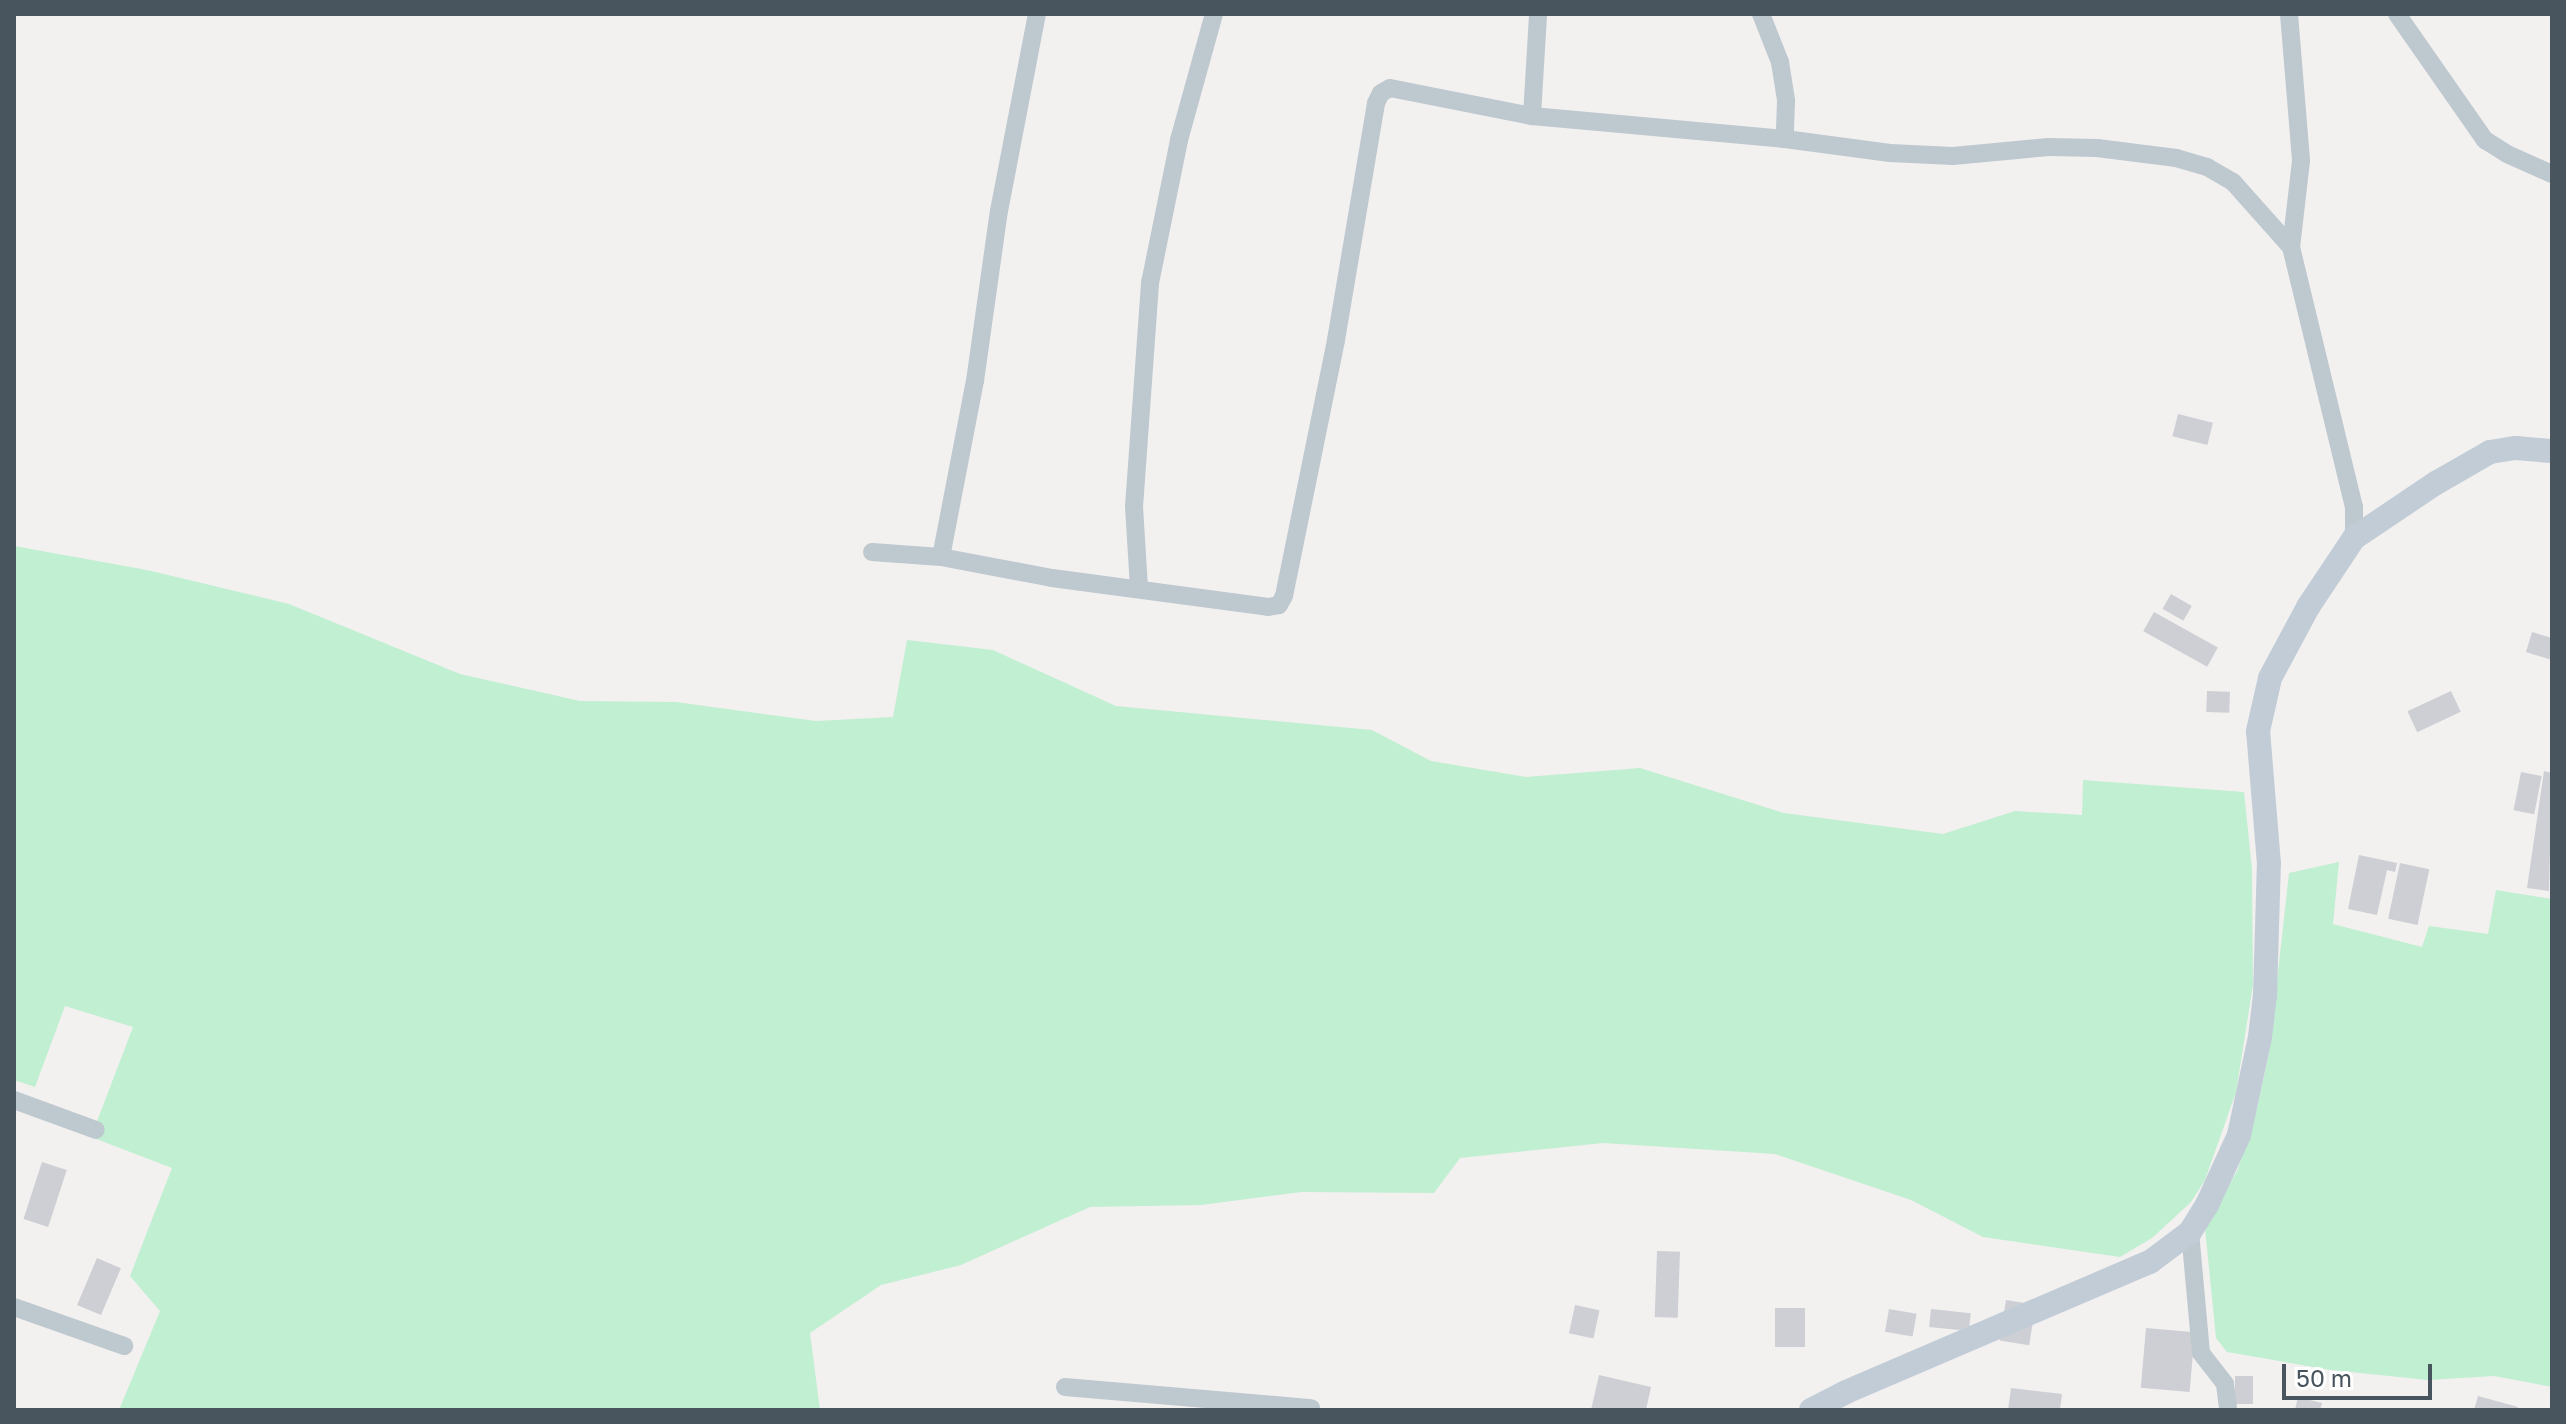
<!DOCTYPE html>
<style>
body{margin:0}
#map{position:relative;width:2566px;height:1424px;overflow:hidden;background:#f3f0f0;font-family:"Golos Text",sans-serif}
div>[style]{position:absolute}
.green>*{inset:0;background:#c0efd1}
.building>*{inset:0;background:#cdcfd5;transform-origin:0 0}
.street>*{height:18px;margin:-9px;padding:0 9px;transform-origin:9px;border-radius:9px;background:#bec8cf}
.secondary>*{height:24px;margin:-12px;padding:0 12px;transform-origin:12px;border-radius:12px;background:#c1ccd7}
span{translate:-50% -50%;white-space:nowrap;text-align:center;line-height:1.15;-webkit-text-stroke:6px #fff;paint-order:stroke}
.frame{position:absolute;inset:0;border:16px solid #48545e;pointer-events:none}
.scale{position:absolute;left:2282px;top:1364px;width:150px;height:36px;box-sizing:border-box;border:4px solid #48545e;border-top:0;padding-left:10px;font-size:24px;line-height:28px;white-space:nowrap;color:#48545e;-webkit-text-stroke:6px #fff;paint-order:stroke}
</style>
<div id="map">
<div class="green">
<div style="clip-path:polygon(14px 546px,147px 570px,289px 604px,460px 674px,580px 701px,676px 702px,816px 721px,893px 717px,907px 640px,993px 650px,1116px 706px,1372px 730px,1431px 761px,1526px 777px,1640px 768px,1784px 813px,1943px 834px,2015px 811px,2082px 815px,2083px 780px,2244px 792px,2252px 869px,2253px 985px,2236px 1092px,2205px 1180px,2191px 1202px,2152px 1238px,2120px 1257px,1983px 1237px,1911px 1200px,1775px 1154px,1603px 1143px,1460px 1158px,1434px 1193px,1302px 1192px,1201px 1205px,1090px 1207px,961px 1265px,881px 1285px,810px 1333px,820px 1410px,119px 1410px,160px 1311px,130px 1276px,172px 1168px,91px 1137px,133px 1027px,65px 1006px,35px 1087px,14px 1080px)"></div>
<div style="clip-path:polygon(2339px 862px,2333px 924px,2422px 947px,2429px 926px,2488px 934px,2496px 890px,2552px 899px,2552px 1387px,2494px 1376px,2428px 1380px,2331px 1370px,2227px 1352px,2216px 1338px,2205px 1228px,2238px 1169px,2257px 1108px,2269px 1053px,2289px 873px)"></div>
</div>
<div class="building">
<div style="left:2178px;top:414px;width:36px;height:23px;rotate:14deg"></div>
<div style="left:2171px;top:594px;width:24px;height:17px;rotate:30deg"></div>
<div style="left:2154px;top:612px;width:73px;height:22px;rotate:29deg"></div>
<div style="clip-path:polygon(2532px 632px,2552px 638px,2552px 660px,2526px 652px)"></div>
<div style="left:2207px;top:691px;width:23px;height:21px;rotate:2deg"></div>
<div style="left:2451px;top:691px;width:23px;height:48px;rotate:65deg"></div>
<div style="clip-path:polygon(2544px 771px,2552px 773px,2549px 891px,2527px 888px)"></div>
<div style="left:2521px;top:772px;width:21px;height:39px;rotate:11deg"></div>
<div style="clip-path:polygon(2359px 855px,2397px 863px,2395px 872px,2387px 870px,2377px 915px,2348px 909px)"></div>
<div style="left:2400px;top:863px;width:30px;height:57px;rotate:12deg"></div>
<div style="left:42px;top:1162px;width:26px;height:60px;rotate:18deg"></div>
<div style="left:1657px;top:1251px;width:23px;height:66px;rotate:2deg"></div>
<div style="left:97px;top:1258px;width:26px;height:51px;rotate:23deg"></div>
<div style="left:2006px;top:1300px;width:30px;height:41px;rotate:9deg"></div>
<div style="left:1575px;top:1305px;width:25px;height:29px;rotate:12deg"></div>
<div style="left:1775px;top:1308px;width:30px;height:39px"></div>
<div style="left:1889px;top:1309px;width:28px;height:23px;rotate:10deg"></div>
<div style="left:1931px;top:1309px;width:40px;height:18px;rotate:6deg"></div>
<div style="left:2146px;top:1328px;width:49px;height:60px;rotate:5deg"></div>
<div style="clip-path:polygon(1599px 1375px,1651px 1387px,1646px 1410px,1591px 1410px)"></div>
<div style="left:2235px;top:1376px;width:18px;height:28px"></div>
<div style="clip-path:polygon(2011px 1388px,2062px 1394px,2060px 1410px,2008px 1410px)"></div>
<div style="clip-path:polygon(2478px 1396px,2518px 1407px,2517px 1410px,2474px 1410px)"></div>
<div style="clip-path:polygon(2298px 1397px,2322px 1403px,2320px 1410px,2295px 1410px)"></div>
</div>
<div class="street">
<div style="left:1761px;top:14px;width:52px;rotate:68.4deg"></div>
<div style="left:1780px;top:62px;width:39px;rotate:81deg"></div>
<div style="left:1786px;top:101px;width:38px;rotate:92deg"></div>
<div style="left:2289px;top:14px;width:147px;rotate:85.3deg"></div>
<div style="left:2301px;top:161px;width:87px;rotate:96.6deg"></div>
<div style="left:2291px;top:247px;width:268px;rotate:76.4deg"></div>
<div style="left:2354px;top:507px;width:31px;rotate:90deg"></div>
<div style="left:2397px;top:14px;width:154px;rotate:55.1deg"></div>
<div style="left:2485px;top:140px;width:26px;rotate:32deg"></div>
<div style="left:2507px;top:154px;width:49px;rotate:24deg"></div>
<div style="left:1532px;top:116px;width:102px;rotate:-86.6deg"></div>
<div style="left:872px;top:552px;width:69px;rotate:4.1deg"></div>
<div style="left:941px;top:557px;width:113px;rotate:10.7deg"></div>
<div style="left:1052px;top:578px;width:218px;rotate:7.6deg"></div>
<div style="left:1268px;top:607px;width:11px;rotate:-10deg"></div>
<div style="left:1279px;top:605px;width:10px;rotate:-61deg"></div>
<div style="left:1284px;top:596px;width:261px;rotate:-78.5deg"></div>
<div style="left:1336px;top:340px;width:240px;rotate:-80.4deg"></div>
<div style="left:1376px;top:103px;width:11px;rotate:-63deg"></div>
<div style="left:1381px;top:93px;width:10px;rotate:-29deg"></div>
<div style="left:1390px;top:88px;width:145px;rotate:11.2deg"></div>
<div style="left:1532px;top:116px;width:254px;rotate:5.2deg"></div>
<div style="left:1785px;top:139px;width:106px;rotate:7.6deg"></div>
<div style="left:1890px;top:153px;width:63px;rotate:2.7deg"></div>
<div style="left:1953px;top:156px;width:96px;rotate:-5.4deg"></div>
<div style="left:2049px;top:147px;width:48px;rotate:1.2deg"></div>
<div style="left:2097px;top:148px;width:80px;rotate:7.2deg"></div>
<div style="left:2176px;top:158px;width:32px;rotate:16deg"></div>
<div style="left:2207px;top:167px;width:30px;rotate:30deg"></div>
<div style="left:2233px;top:182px;width:87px;rotate:48.3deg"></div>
<div style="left:941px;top:557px;width:179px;rotate:-79.1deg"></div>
<div style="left:975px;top:381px;width:172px;rotate:-82deg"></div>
<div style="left:999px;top:211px;width:201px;rotate:-79.1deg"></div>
<div style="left:1139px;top:588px;width:81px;rotate:-93.5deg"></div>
<div style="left:1134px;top:507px;width:225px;rotate:-85.9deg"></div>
<div style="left:1150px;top:283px;width:146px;rotate:-78.5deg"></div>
<div style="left:1179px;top:140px;width:131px;rotate:-74.5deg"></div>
<div style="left:14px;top:1100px;width:87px;rotate:20.1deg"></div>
<div style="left:2190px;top:1232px;width:121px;rotate:84.8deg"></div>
<div style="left:2201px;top:1353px;width:39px;rotate:52deg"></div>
<div style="left:2225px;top:1384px;width:26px;rotate:83deg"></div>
<div style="left:14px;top:1307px;width:117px;rotate:19.5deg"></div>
<div style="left:1065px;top:1387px;width:247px;rotate:4.9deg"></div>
</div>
<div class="secondary">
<div style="left:1811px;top:1410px;width:39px;rotate:-27deg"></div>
<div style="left:1846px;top:1392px;width:331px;rotate:-23.2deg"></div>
<div style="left:2150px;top:1262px;width:50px;rotate:-36.9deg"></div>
<div style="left:2190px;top:1232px;width:32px;rotate:-58deg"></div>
<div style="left:2207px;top:1205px;width:77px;rotate:-65.4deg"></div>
<div style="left:2239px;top:1135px;width:100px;rotate:-77.9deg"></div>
<div style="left:2260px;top:1037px;width:42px;rotate:-83.2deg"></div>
<div style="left:2265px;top:995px;width:131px;rotate:-88.3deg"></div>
<div style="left:2269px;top:864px;width:133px;rotate:-94.7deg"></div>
<div style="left:2258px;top:731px;width:54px;rotate:-77.2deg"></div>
<div style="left:2270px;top:678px;width:81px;rotate:-61.8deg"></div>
<div style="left:2308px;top:607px;width:83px;rotate:-56.3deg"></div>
<div style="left:2354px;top:538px;width:99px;rotate:-33.9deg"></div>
<div style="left:2436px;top:483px;width:62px;rotate:-29.9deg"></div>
<div style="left:2490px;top:452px;width:26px;rotate:-9deg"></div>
<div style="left:2516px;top:448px;width:36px;rotate:5deg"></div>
</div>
<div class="frame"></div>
<div class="scale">50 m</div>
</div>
